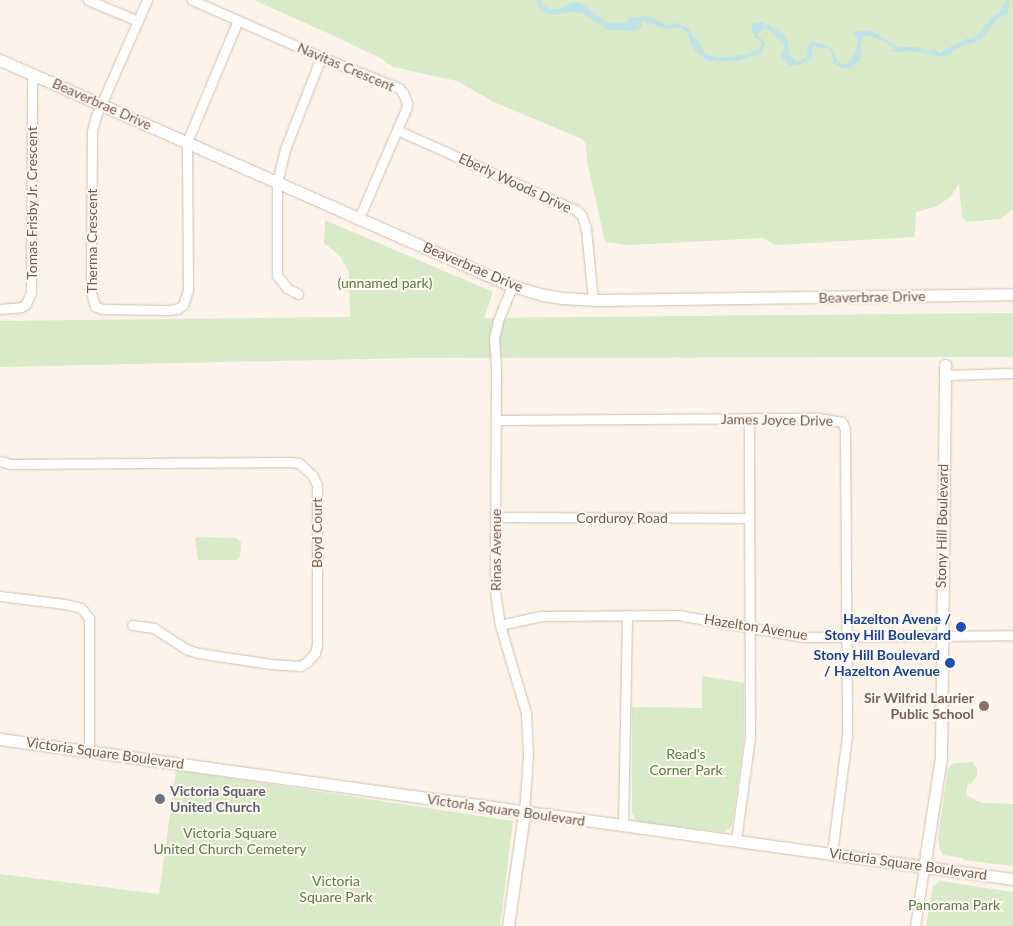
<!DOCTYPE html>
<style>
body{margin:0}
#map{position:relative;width:1013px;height:926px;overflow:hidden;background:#fcf4ea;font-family:Lato,sans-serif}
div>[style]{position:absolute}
.green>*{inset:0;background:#d8eac8}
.water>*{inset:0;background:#bfe2e6}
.roads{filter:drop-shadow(0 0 1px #d1beb2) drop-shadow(0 0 1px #d1beb2)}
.street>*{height:9px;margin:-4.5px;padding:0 4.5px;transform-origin:4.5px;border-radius:4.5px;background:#fff}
.secondary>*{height:11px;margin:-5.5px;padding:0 5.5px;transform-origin:5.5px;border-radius:5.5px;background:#fff}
.dots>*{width:14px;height:14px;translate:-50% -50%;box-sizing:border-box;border:2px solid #fef8f1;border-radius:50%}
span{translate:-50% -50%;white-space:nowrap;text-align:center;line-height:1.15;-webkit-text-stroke:4px #fef8f1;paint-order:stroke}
.street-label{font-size:14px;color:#775a4e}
.park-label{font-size:14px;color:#597c46}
.transit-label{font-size:14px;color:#164399;font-weight:700}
.right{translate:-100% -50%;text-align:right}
.education-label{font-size:14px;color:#785e54;font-weight:700}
.worship-label{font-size:14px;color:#5b616d;font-weight:700}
.left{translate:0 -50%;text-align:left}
</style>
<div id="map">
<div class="green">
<div style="clip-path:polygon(254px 0,1013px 0,1013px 209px,1001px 219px,967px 222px,962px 218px,959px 183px,951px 196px,938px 206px,916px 212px,915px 237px,775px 245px,763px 238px,628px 245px,605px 242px,587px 161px,586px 144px,582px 139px,494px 102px,457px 81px,393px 67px,382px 59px,332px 35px)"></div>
<div style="clip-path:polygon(325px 220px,493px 292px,484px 318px,1013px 313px,1013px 357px,409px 358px,0 367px,0 321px,350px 317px,349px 273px,340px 256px,324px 243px)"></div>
<div style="clip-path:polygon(197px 537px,236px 538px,241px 542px,240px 556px,236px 560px,198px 560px,195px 539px)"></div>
<div style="clip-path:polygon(702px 676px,744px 683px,744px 739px,732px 826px,724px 832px,640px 822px,635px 819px,632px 813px,632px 707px,702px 708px)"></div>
<div style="clip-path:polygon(972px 762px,977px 769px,977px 776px,971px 784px,967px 785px,966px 795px,982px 803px,1013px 804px,1013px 866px,963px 860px,963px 858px,943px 855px,940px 850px,938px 838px,948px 768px,954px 763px)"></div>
<div style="clip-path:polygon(176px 770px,513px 821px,500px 926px,0 926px,0 874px,159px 894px)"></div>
<div style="clip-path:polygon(940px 881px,1013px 892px,1013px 926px,926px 926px,933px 886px)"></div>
</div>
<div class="water">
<div style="clip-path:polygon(536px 0,541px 0,544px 6px,551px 9px,559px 9px,573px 2px,581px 3px,607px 23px,627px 22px,629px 18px,644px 16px,651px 17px,666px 25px,677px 23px,688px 28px,694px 38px,698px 39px,704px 53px,721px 58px,748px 54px,761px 47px,762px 42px,755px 37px,751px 28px,753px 23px,763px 22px,783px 34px,789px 43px,788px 53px,796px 61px,806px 58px,808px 52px,807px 46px,812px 41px,831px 47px,838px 62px,843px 64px,847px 64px,854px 56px,858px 44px,858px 39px,852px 32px,870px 30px,898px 47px,917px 47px,927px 51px,934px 49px,939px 53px,966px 39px,978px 36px,992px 17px,1001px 11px,1006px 0,1009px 0,1009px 3px,1007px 14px,999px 18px,980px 40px,960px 47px,945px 57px,912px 51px,893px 52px,890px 50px,894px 49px,890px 45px,874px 37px,865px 36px,862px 37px,860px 60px,850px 68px,842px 68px,835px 64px,830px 49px,813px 47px,811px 50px,813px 56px,811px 59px,797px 66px,791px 66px,781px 57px,785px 45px,765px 27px,757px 34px,765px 43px,762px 53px,738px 61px,708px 61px,693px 49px,688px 34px,680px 27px,666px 29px,644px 21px,641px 22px,642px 28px,630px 31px,609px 30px,582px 13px,571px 12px,551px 15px,540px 10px)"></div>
</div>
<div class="roads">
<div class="street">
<div style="left:88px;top:0;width:54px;rotate:22.8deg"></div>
<div style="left:147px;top:0;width:127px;rotate:113.7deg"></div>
<div style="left:96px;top:116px;width:16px;rotate:105deg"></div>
<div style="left:92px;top:131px;width:161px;rotate:90.4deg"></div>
<div style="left:91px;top:292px;width:15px;rotate:74deg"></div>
<div style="left:95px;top:306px;width:8px;rotate:23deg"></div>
<div style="left:102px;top:309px;width:66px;rotate:0.9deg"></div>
<div style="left:168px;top:310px;width:9px;rotate:-6deg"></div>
<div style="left:177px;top:309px;width:7px;rotate:-34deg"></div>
<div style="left:183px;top:305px;width:16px;rotate:-72deg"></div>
<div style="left:188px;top:290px;width:148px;rotate:-90.4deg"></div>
<div style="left:187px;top:142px;width:132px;rotate:-67.3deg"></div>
<div style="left:192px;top:0;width:141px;rotate:23.8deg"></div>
<div style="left:321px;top:57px;width:84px;rotate:21.7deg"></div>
<div style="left:399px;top:88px;width:6px;rotate:51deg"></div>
<div style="left:403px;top:93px;width:11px;rotate:68deg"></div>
<div style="left:407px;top:103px;width:6px;rotate:99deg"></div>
<div style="left:406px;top:109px;width:119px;rotate:113.3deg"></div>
<div style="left:397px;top:130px;width:196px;rotate:24.1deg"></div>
<div style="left:576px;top:210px;width:8px;rotate:45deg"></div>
<div style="left:582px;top:216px;width:14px;rotate:73deg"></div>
<div style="left:586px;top:229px;width:71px;rotate:84.4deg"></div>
<div style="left:512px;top:286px;width:38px;rotate:112deg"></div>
<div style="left:498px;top:321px;width:17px;rotate:103deg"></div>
<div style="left:494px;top:338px;width:32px;rotate:86deg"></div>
<div style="left:496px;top:370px;width:221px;rotate:90.3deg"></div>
<div style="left:495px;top:591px;width:34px;rotate:82deg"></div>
<div style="left:500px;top:625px;width:92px;rotate:73.5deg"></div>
<div style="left:526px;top:713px;width:42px;rotate:87.3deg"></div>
<div style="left:528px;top:755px;width:58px;rotate:93.9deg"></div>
<div style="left:298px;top:294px;width:13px;rotate:-151deg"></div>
<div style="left:287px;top:288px;width:16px;rotate:-128deg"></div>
<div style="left:277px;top:275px;width:93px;rotate:-90deg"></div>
<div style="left:277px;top:182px;width:34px;rotate:-76deg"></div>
<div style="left:285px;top:149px;width:99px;rotate:-68.6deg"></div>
<div style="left:0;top:309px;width:21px;rotate:-5deg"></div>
<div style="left:21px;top:307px;width:6px;rotate:-31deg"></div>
<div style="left:26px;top:304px;width:13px;rotate:-67deg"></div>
<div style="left:31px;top:292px;width:219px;rotate:-89.7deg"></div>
<div style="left:945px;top:375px;width:68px;rotate:-1.7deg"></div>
<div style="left:496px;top:420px;width:322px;rotate:-0.4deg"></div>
<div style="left:818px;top:418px;width:24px;rotate:9deg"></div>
<div style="left:842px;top:422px;width:8px;rotate:67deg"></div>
<div style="left:845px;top:429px;width:307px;rotate:89.6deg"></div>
<div style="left:847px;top:736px;width:118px;rotate:97.3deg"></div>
<div style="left:0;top:461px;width:10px;rotate:17deg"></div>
<div style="left:10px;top:464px;width:280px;rotate:-0.4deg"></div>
<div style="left:290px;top:462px;width:9px;rotate:6deg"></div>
<div style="left:299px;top:463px;width:18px;rotate:43deg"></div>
<div style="left:312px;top:475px;width:11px;rotate:63deg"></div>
<div style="left:317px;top:485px;width:159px;rotate:90deg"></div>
<div style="left:317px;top:644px;width:9px;rotate:103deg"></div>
<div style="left:315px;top:653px;width:12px;rotate:132deg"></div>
<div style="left:307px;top:662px;width:8px;rotate:150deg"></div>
<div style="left:300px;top:666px;width:29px;rotate:-176deg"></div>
<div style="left:271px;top:664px;width:74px;rotate:-171.4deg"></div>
<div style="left:198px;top:653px;width:13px;rotate:-162deg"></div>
<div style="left:186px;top:649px;width:38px;rotate:-147deg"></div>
<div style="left:154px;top:628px;width:22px;rotate:-172deg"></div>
<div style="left:496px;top:517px;width:253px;rotate:0.2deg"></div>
<div style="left:0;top:596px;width:65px;rotate:7deg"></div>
<div style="left:65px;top:604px;width:16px;rotate:14deg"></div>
<div style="left:81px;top:608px;width:13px;rotate:51deg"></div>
<div style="left:89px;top:618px;width:134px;rotate:90deg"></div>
<div style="left:500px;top:625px;width:42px;rotate:-12.4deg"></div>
<div style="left:541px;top:616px;width:137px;rotate:-0.4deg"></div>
<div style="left:678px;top:615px;width:128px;rotate:9.9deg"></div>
<div style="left:804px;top:637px;width:209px;rotate:-0.5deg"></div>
<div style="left:623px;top:825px;width:210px;rotate:-88.9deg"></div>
<div style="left:736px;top:840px;width:105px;rotate:-82.3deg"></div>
<div style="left:750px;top:736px;width:316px;rotate:-90.2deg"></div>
<div style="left:915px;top:926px;width:60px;rotate:-81.3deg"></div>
</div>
<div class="secondary">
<div style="left:0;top:60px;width:560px;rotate:23.82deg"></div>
<div style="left:512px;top:286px;width:33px;rotate:16deg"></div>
<div style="left:544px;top:295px;width:17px;rotate:10deg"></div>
<div style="left:561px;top:298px;width:38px;rotate:3deg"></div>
<div style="left:599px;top:300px;width:414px;rotate:-0.8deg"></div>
<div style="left:0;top:739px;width:1023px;rotate:7.87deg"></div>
<div style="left:924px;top:867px;width:111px;rotate:-81.2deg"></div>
<div style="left:941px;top:757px;width:392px;rotate:-89.4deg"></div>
<div style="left:508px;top:926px;width:114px;rotate:-81.9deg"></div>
</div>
</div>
<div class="dots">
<div style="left:961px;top:627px;background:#1a4fb4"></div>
<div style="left:950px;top:663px;background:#1a4fb4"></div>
<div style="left:984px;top:706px;background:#8d6e63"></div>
<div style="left:160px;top:799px;background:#6b7280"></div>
</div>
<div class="street-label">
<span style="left:346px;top:67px;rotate:23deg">Navitas Crescent</span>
<span style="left:102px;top:104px;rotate:24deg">Beaverbrae Drive</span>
<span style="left:515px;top:183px;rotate:25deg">Eberly Woods Drive</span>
<span style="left:32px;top:203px;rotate:-90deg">Tomas Frisby Jr. Crescent</span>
<span style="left:92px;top:241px;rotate:-90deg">Therma Crescent</span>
<span style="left:473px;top:267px;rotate:23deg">Beaverbrae Drive</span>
<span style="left:872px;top:297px;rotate:-1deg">Beaverbrae Drive</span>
<span style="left:777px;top:420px;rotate:1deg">James Joyce Drive</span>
<span style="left:622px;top:518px">Corduroy Road</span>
<span style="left:942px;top:526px;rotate:-89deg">Stony Hill Boulevard</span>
<span style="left:317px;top:533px;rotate:-90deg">Boyd Court</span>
<span style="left:496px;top:550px;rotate:-90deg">Rinas Avenue</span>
<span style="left:756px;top:627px;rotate:9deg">Hazelton Avenue</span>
<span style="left:105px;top:753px;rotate:8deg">Victoria Square Boulevard</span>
<span style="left:506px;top:810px;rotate:8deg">Victoria Square Boulevard</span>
<span style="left:908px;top:864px;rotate:8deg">Victoria Square Boulevard</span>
</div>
<div class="park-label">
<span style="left:385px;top:283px">(unnamed park)</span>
<span style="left:686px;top:762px">Read's<br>Corner Park</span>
<span style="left:230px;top:841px">Victoria Square<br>United Church Cemetery</span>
<span style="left:336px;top:889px">Victoria<br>Square Park</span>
<span style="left:954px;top:905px">Panorama Park</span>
</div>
<div class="transit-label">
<span class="right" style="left:951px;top:627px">Hazelton Avene /<br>Stony Hill Boulevard</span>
<span class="right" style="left:940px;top:663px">Stony Hill Boulevard<br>/ Hazelton Avenue</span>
</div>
<div class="education-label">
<span class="right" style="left:974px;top:706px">Sir Wilfrid Laurier<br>Public School</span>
</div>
<div class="worship-label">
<span class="left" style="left:170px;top:799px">Victoria Square<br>United Church</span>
</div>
</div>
